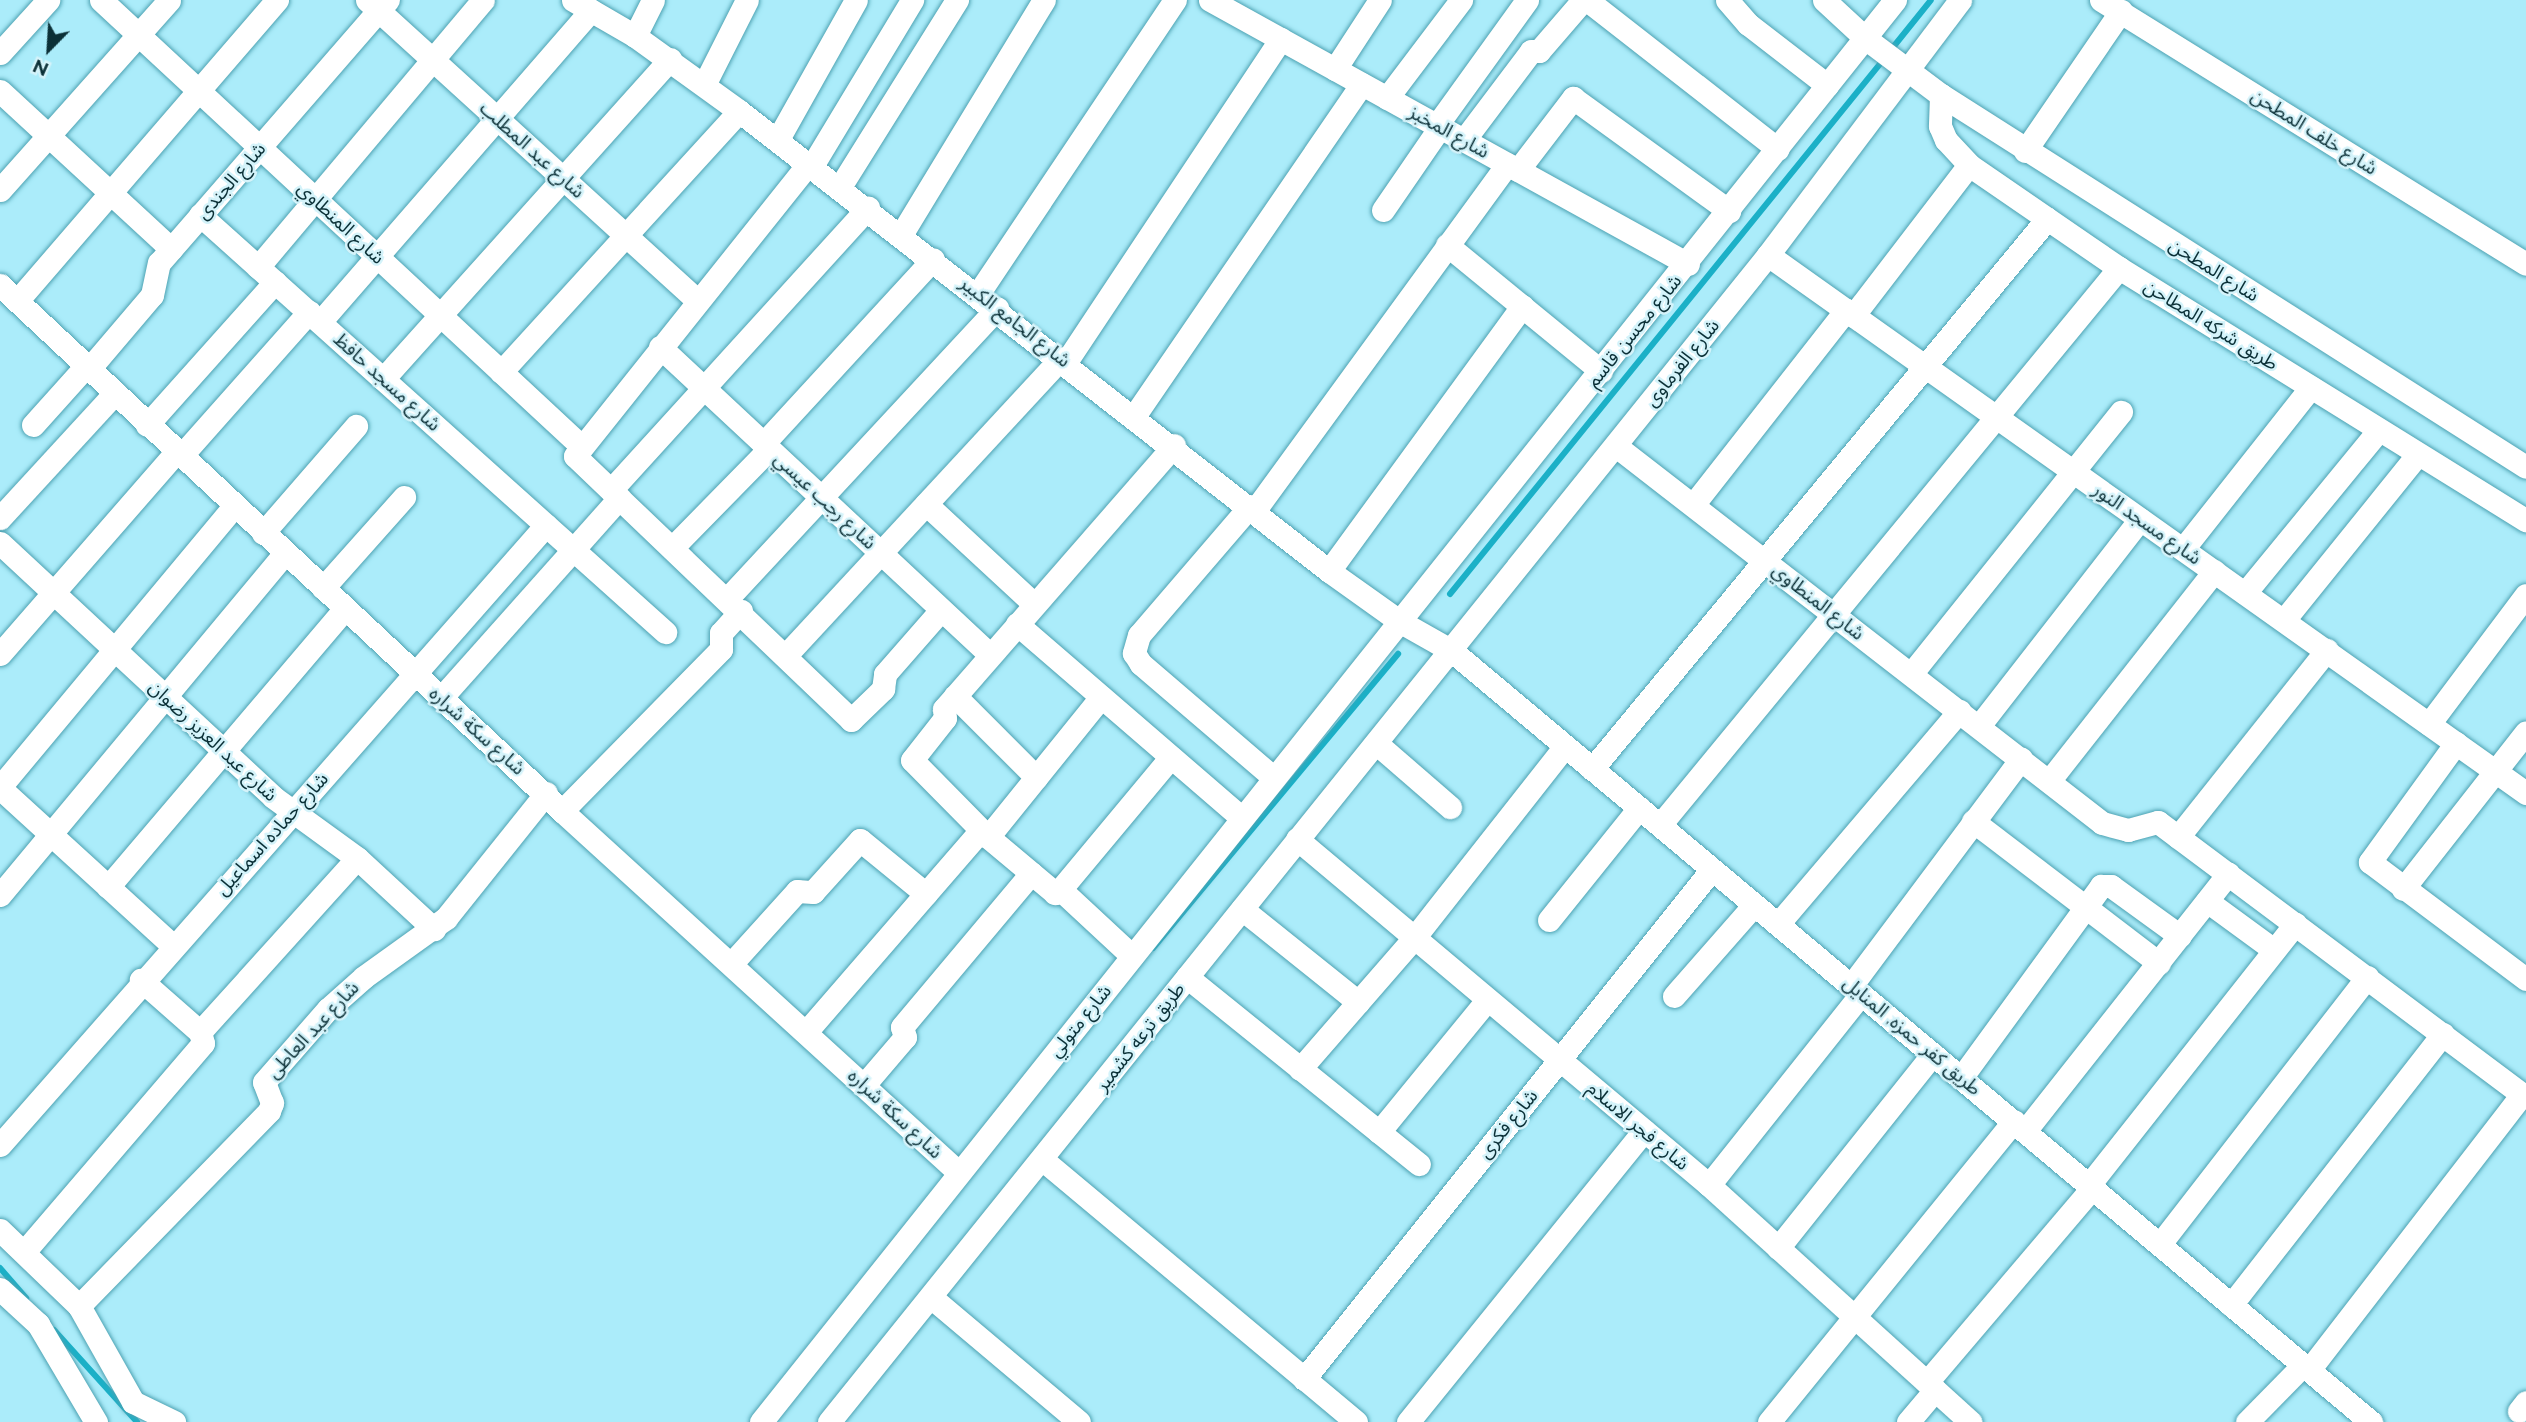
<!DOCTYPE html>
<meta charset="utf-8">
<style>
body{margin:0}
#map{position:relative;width:2526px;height:1422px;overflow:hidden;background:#abecfa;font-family:Raleway,"Noto Sans Arabic",sans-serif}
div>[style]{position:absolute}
.stream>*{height:6px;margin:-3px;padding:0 3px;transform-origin:3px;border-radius:3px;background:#1bb0c7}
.roads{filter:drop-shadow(0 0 2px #4da2b2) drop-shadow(0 0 2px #4da2b2)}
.minor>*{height:23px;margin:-11.5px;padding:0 11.5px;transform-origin:11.5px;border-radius:11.5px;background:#fff}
span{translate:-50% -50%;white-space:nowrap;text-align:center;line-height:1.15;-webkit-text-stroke:5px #d4f3fa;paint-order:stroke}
.street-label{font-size:19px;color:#0b3037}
.north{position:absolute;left:14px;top:14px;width:70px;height:70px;-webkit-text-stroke:5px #d4f3fa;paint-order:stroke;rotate:204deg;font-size:19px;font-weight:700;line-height:28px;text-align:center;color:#0b3037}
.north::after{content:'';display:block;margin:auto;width:24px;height:32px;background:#0b3037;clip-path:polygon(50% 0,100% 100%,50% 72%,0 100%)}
</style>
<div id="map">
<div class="stream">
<div style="left:1890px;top:51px;width:65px;rotate:-51.2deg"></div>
<div style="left:1450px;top:594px;width:689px;rotate:-50.95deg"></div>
<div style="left:1153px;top:948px;width:383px;rotate:-50.2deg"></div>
<div style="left:0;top:1268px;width:40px;rotate:49deg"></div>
<div style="left:54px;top:1330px;width:124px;rotate:47.9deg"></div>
</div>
<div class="roads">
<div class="minor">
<div style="left:101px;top:0;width:654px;rotate:42.89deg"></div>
<div style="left:367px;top:0;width:447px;rotate:42.3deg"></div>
<div style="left:573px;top:0;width:72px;rotate:30.1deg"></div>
<div style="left:635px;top:36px;width:128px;rotate:35.8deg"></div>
<div style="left:739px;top:111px;width:748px;rotate:37.94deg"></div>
<div style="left:1329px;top:571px;width:86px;rotate:35.5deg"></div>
<div style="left:1399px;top:621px;width:61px;rotate:29.5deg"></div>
<div style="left:1452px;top:651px;width:1200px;rotate:40deg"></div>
<div style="left:1210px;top:0;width:546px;rotate:28.91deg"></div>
<div style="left:1587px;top:0;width:242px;rotate:38deg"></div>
<div style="left:1727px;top:0;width:32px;rotate:49deg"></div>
<div style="left:1748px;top:24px;width:100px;rotate:37.7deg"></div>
<div style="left:1824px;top:0;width:56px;rotate:42.8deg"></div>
<div style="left:1865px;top:38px;width:95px;rotate:36.9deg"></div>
<div style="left:1941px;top:95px;width:693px;rotate:32.45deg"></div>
<div style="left:2101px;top:0;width:500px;rotate:31.85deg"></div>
<div style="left:635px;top:36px;width:40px;rotate:-63.4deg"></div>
<div style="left:0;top:53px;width:72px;rotate:-47.8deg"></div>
<div style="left:1335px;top:69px;width:82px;rotate:-56.9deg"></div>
<div style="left:704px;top:85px;width:95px;rotate:-63.2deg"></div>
<div style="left:0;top:91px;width:233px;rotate:42.7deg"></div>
<div style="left:1941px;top:95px;width:31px;rotate:92deg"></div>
<div style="left:1940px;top:126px;width:15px;rotate:67deg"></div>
<div style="left:1946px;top:140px;width:34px;rotate:47deg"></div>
<div style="left:1969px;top:165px;width:182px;rotate:34.5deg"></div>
<div style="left:2119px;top:268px;width:479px;rotate:31.8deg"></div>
<div style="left:1387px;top:98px;width:123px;rotate:-52.9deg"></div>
<div style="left:1437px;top:125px;width:154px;rotate:-54.2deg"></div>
<div style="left:778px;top:139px;width:159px;rotate:-60.7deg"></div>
<div style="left:1464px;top:140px;width:111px;rotate:-53deg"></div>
<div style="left:1531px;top:51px;width:8px"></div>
<div style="left:1539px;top:51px;width:67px;rotate:-49.2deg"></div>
<div style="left:2025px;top:151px;width:170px;rotate:-55.6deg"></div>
<div style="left:809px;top:163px;width:375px;rotate:128.6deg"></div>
<div style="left:575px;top:456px;width:382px;rotate:43.7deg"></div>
<div style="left:851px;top:720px;width:45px;rotate:-44.1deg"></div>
<div style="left:883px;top:689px;width:15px;rotate:-82deg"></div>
<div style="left:885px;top:674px;width:85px;rotate:-48.8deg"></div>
<div style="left:812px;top:166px;width:194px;rotate:-58.9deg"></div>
<div style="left:1518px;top:170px;width:91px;rotate:-52.6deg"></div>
<div style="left:1573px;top:98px;width:193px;rotate:35.9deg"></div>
<div style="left:840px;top:187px;width:221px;rotate:-58deg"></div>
<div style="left:0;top:190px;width:254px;rotate:-48.3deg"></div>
<div style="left:1383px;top:210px;width:101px;rotate:-55.5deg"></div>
<div style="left:200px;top:215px;width:625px;rotate:41.88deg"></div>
<div style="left:901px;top:235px;width:275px;rotate:-58.7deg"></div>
<div style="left:1447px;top:245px;width:199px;rotate:39.3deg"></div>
<div style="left:1768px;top:255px;width:930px;rotate:35.37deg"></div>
<div style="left:258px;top:267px;width:349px;rotate:-49.9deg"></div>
<div style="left:0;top:285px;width:770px;rotate:43.1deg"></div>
<div style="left:562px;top:811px;width:536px;rotate:42.35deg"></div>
<div style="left:978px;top:294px;width:354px;rotate:-56.2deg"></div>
<div style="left:17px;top:301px;width:398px;rotate:-49.2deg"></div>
<div style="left:1853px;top:316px;width:190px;rotate:-52.5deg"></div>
<div style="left:320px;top:322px;width:413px;rotate:-49deg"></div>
<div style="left:660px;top:347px;width:451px;rotate:43deg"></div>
<div style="left:1066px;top:362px;width:388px;rotate:-56.4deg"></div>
<div style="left:89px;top:369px;width:97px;rotate:-49.6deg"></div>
<div style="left:152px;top:295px;width:33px;rotate:-78deg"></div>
<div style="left:159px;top:263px;width:349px;rotate:-49deg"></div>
<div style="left:501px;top:372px;width:353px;rotate:-47.6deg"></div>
<div style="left:383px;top:379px;width:430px;rotate:-48.1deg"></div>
<div style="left:1135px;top:415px;width:401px;rotate:-55.6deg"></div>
<div style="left:33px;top:425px;width:79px;rotate:-48.1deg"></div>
<div style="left:147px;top:425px;width:192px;rotate:-48.2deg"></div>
<div style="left:763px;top:444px;width:251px;rotate:-47.4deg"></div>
<div style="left:1616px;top:446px;width:615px;rotate:37.8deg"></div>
<div style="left:2102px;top:823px;width:27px;rotate:15deg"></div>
<div style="left:2128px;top:830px;width:31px;rotate:-15deg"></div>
<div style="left:2158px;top:822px;width:459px;rotate:36.8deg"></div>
<div style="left:181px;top:456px;width:193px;rotate:-48.4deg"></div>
<div style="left:611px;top:490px;width:382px;rotate:-47.7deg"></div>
<div style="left:926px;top:504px;width:147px;rotate:42.8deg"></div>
<div style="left:1693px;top:505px;width:248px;rotate:-51.9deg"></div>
<div style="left:1250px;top:506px;width:170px;rotate:130.7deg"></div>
<div style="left:1139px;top:635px;width:19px;rotate:106deg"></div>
<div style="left:1134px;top:653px;width:13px;rotate:58deg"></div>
<div style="left:1141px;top:664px;width:175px;rotate:40.6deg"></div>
<div style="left:1255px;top:510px;width:428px;rotate:-53.9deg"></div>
<div style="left:0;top:518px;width:170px;rotate:-47.4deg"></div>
<div style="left:263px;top:533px;width:142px;rotate:-49deg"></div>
<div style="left:0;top:543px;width:373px;rotate:42.9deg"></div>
<div style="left:273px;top:797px;width:104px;rotate:36deg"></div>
<div style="left:357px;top:858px;width:105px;rotate:42.7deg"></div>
<div style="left:672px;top:548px;width:139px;rotate:-45.6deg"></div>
<div style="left:2183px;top:549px;width:206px;rotate:-51.7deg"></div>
<div style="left:1329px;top:571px;width:328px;rotate:-53.9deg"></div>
<div style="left:323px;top:588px;width:122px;rotate:-48.3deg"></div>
<div style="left:2245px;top:593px;width:211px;rotate:-50.6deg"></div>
<div style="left:727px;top:599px;width:397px;rotate:-47.1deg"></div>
<div style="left:2284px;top:620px;width:213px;rotate:-51.1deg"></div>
<div style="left:1017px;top:624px;width:297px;rotate:40.8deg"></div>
<div style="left:0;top:654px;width:268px;rotate:-48.9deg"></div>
<div style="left:787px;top:654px;width:403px;rotate:-47.2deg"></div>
<div style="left:1911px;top:674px;width:336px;rotate:-51.3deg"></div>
<div style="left:955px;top:696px;width:115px;rotate:45deg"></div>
<div style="left:441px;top:698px;width:268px;rotate:-48.3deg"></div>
<div style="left:2429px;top:724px;width:161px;rotate:-53.1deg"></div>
<div style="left:1979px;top:726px;width:262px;rotate:-52.1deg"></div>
<div style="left:1376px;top:743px;width:98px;rotate:40.9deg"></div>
<div style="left:2456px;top:743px;width:147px;rotate:125.9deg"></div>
<div style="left:2370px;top:862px;width:195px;rotate:36.9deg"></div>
<div style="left:1592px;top:769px;width:714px;rotate:-50.4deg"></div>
<div style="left:2049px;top:781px;width:267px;rotate:-51.8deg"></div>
<div style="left:0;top:787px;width:366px;rotate:-50.2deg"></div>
<div style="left:0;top:788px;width:233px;rotate:42.4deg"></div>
<div style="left:562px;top:811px;width:227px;rotate:-45.5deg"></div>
<div style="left:721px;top:649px;width:16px;rotate:-90deg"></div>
<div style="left:721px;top:633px;width:30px;rotate:-48deg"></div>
<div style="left:1973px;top:821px;width:234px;rotate:37.4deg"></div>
<div style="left:1660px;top:825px;width:722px;rotate:-50.51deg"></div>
<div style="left:988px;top:837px;width:180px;rotate:-51.1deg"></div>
<div style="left:2178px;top:837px;width:239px;rotate:-51.5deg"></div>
<div style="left:1297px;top:839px;width:538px;rotate:40.02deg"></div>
<div style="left:1709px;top:1185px;width:353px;rotate:42.2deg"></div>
<div style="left:108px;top:887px;width:365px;rotate:-49.6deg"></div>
<div style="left:2403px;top:889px;width:199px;rotate:-51.9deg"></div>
<div style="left:1060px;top:890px;width:173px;rotate:-50.2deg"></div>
<div style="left:0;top:895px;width:445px;rotate:-50.2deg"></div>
<div style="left:2207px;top:901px;width:83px;rotate:36.2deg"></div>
<div style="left:1242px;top:909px;width:149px;rotate:38.7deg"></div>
<div style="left:1549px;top:920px;width:144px;rotate:-51.2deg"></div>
<div style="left:1778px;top:924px;width:280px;rotate:-49.6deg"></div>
<div style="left:1132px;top:956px;width:97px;rotate:-137.1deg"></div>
<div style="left:1061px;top:890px;width:7px;rotate:153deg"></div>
<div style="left:1055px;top:893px;width:87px;rotate:-140.1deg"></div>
<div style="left:988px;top:837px;width:108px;rotate:-134.6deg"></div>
<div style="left:912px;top:760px;width:53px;rotate:-51.8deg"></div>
<div style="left:945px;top:718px;width:9px;rotate:-96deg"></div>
<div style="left:944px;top:709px;width:350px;rotate:-48.9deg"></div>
<div style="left:732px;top:963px;width:97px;rotate:-47.9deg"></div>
<div style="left:797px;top:891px;width:16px;rotate:4deg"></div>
<div style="left:813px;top:892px;width:70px;rotate:-47.9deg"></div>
<div style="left:860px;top:840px;width:85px;rotate:39.3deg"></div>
<div style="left:1187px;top:977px;width:298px;rotate:38.9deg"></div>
<div style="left:1851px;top:986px;width:284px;rotate:-53.2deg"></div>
<div style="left:1674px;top:996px;width:121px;rotate:-48.7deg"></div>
<div style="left:200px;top:1032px;width:234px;rotate:-47.9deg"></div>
<div style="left:806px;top:1032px;width:267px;rotate:-49.1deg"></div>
<div style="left:1300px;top:1069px;width:174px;rotate:-49deg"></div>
<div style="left:1414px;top:938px;width:244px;rotate:-51.8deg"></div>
<div style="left:1961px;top:1078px;width:238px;rotate:-53.9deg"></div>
<div style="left:2101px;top:886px;width:10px"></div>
<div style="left:2111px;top:886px;width:85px;rotate:35.9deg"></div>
<div style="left:864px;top:1085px;width:63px;rotate:-49.5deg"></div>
<div style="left:905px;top:1037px;width:10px;rotate:-107deg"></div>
<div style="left:902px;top:1027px;width:201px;rotate:-50deg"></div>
<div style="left:2025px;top:1131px;width:328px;rotate:-51.7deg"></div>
<div style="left:1379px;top:1132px;width:171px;rotate:-50.7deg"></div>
<div style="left:0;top:1145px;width:826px;rotate:-48.63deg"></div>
<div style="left:1043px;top:1160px;width:408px;rotate:39.9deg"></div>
<div style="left:1709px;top:1185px;width:244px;rotate:-51.5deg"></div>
<div style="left:2089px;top:1185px;width:333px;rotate:-51.7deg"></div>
<div style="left:0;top:1230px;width:110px;rotate:43.9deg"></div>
<div style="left:79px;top:1306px;width:110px;rotate:60.6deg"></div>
<div style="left:133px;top:1402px;width:46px;rotate:26deg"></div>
<div style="left:2160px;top:1244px;width:338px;rotate:-52.2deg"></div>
<div style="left:1778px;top:1248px;width:248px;rotate:-51.4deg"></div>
<div style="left:24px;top:1252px;width:275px;rotate:-49.4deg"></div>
<div style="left:203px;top:1043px;width:11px;rotate:-105deg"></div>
<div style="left:200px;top:1032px;width:79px;rotate:-138.6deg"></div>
<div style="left:0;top:1289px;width:52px;rotate:42.6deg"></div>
<div style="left:38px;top:1324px;width:114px;rotate:59.4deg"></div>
<div style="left:932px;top:1298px;width:192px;rotate:40.1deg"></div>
<div style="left:2231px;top:1305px;width:344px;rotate:-52deg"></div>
<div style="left:79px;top:1306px;width:272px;rotate:-45.7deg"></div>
<div style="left:269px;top:1111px;width:9px;rotate:-69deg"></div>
<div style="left:272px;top:1103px;width:22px;rotate:-111deg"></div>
<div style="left:264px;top:1082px;width:97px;rotate:-48.8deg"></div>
<div style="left:328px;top:1009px;width:48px;rotate:-41.6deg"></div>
<div style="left:364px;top:977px;width:101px;rotate:-35.7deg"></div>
<div style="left:446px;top:918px;width:160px;rotate:-51.3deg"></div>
<div style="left:2309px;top:1370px;width:349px;rotate:-52.3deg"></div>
<div style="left:1304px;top:1379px;width:653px;rotate:-51.34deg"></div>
<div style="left:1927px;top:1382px;width:255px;rotate:-49.6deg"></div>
<div style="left:2519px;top:1411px;width:11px;rotate:-52deg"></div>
<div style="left:761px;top:1422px;width:1819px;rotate:-51.43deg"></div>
<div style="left:829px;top:1422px;width:1498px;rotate:-51.18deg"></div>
<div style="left:1768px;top:255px;width:319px;rotate:-53deg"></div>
<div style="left:1408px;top:1422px;width:375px;rotate:-51deg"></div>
<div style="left:1769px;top:1422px;width:388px;rotate:-50.9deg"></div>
<div style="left:1908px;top:1422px;width:42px;rotate:-49.8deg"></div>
<div style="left:2247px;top:1422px;width:80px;rotate:-45.5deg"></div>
</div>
</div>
<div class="street-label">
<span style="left:1449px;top:132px;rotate:29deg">شارع المخبز</span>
<span style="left:2314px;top:132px;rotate:32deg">شارع خلف المطحن</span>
<span style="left:532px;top:150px;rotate:42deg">شارع عبد المطلب</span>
<span style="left:231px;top:181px;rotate:-49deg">شارع الجندى</span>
<span style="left:341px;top:223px;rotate:43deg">شارع المنطاوي</span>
<span style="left:2214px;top:270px;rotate:32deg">شارع المطحن</span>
<span style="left:1015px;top:322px;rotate:38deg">شارع الجامع الكبير</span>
<span style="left:2211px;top:325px;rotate:32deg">طريق شركه المطاحن</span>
<span style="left:1634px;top:331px;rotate:-51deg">شارع محسن قاسم</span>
<span style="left:1682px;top:363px;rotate:-51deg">شارع الفرماوى</span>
<span style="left:387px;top:382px;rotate:42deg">شارع مسجد حافظ</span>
<span style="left:825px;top:501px;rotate:43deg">شارع رجب عيسي</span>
<span style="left:2147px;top:524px;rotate:35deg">شارع مسجد النور</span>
<span style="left:1818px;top:602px;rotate:38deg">شارع المنطاوي</span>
<span style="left:477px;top:731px;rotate:42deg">شارع سكة شراره</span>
<span style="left:213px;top:741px;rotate:43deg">شارع عبد العزيز رضوان</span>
<span style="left:272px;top:834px;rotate:-48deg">شارع حماده اسماعيل</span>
<span style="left:1080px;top:1021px;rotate:-51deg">شارع متولي</span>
<span style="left:313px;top:1030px;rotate:-47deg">شارع عبد العاطى</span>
<span style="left:1912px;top:1036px;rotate:40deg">طريق كفر حمزه, المنايل</span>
<span style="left:1140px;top:1037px;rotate:-52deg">طريق ترعه كشمير</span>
<span style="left:895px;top:1114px;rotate:43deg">شارع سكة شراره</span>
<span style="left:1508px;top:1124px;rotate:-51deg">شارع فكرى</span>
<span style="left:1638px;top:1126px;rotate:40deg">شارع فجر الاسلام</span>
</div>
<div class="north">N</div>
</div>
